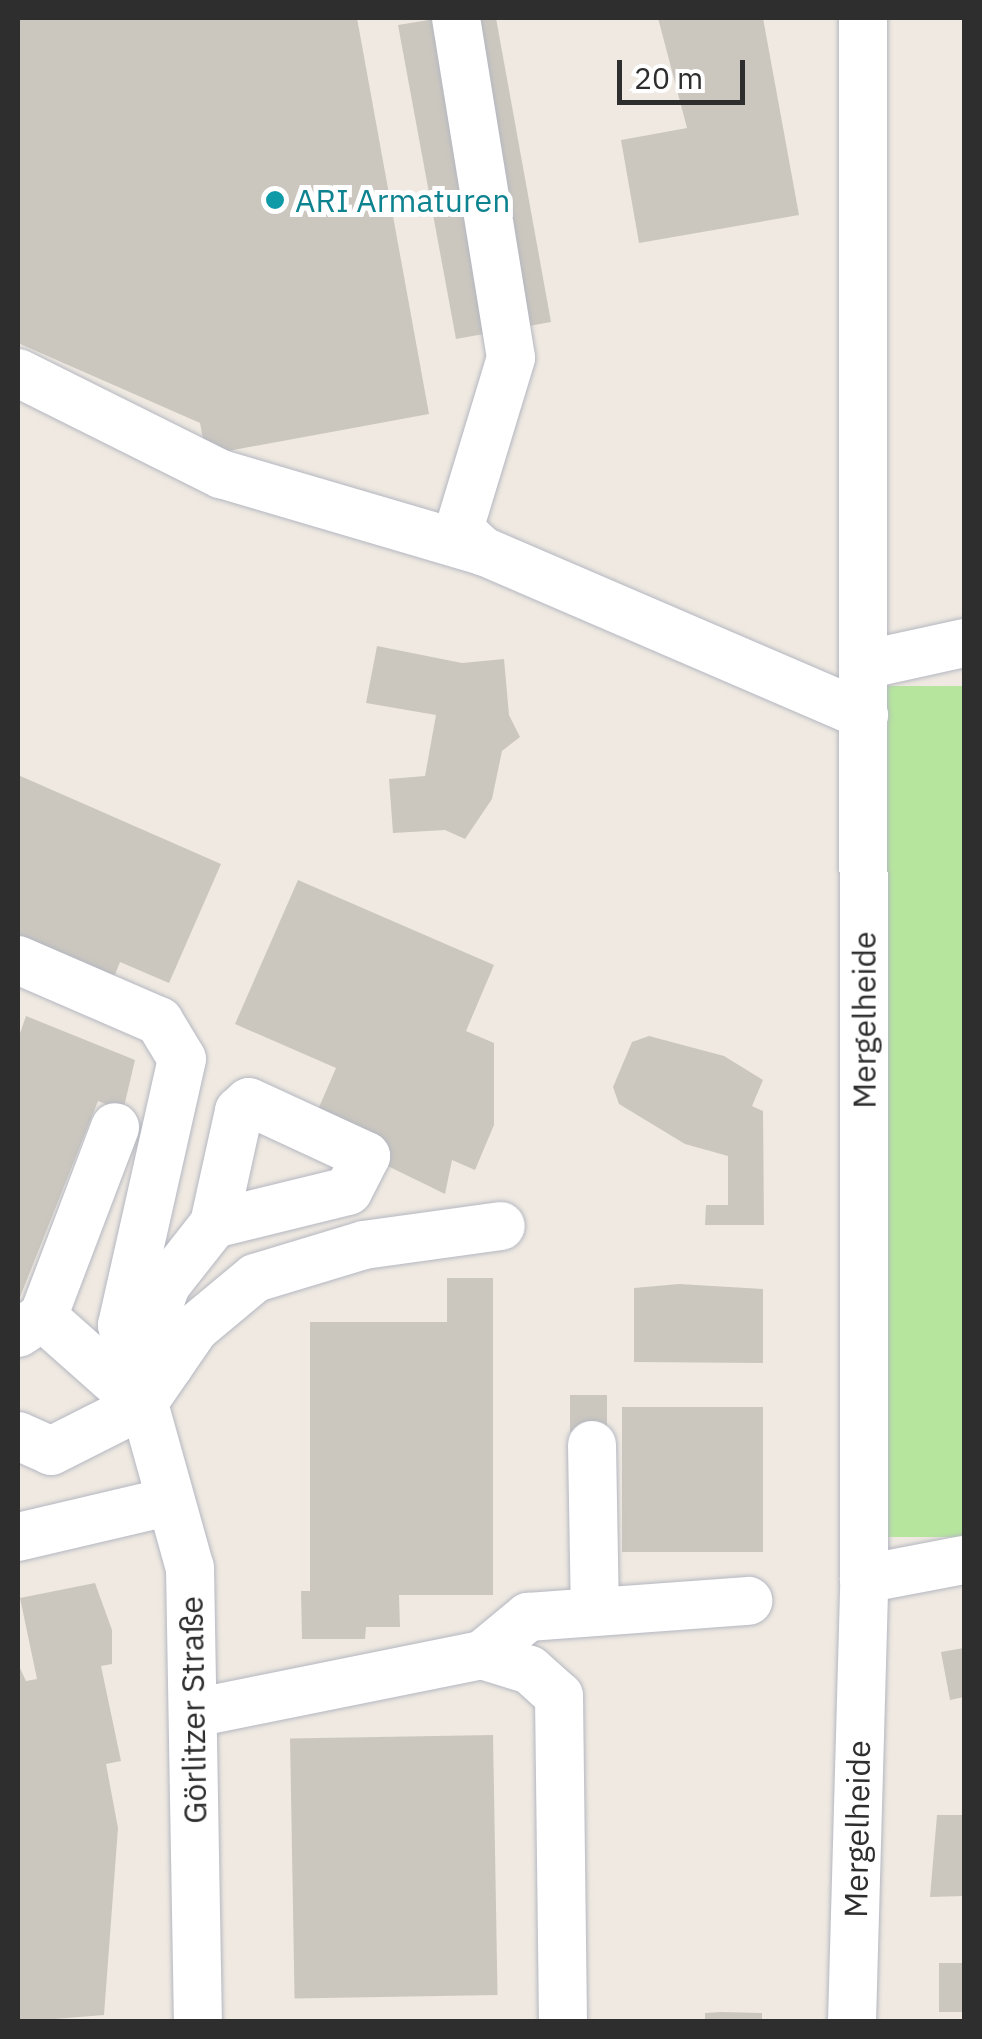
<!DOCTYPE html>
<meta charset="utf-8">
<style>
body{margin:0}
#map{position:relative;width:982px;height:2039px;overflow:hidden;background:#efe9e1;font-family:"IBM Plex Sans",sans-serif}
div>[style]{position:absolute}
.green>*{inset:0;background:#b6e59e;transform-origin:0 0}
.building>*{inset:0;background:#cbc7bf;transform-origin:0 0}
.roads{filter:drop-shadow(0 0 2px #b4b7c1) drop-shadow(0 0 2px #b4b7c1)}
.minor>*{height:48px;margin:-24px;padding:0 24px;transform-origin:24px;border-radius:24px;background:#fff}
.dots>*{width:28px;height:28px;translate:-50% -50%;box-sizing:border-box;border:5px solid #fff;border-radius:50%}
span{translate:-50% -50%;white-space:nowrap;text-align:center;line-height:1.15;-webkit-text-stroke:10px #fff;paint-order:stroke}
.culture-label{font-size:32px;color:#0d838f}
.left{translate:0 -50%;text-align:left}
.street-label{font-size:32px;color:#2e2e2e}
.frame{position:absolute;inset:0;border:20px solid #2e2e2e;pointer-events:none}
.scale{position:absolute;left:617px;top:60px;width:128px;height:45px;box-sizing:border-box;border:5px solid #2e2e2e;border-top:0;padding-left:12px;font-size:30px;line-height:35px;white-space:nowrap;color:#2e2e2e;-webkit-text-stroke:8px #fff;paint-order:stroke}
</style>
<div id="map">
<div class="green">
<div style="left:964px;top:686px;width:851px;height:77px;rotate:90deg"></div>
</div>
<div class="building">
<div style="clip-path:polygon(18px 18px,357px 18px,429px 414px,206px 455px,200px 423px,18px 343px)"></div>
<div style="clip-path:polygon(441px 18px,496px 18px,551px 322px,456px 339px,398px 25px)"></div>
<div style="clip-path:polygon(658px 18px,763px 18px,799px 215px,639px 243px,621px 140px,687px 128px)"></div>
<div style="clip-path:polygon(377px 646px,462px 663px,504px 659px,509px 715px,520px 737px,502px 751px,492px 799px,465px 839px,445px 830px,393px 833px,389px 779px,425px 776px,436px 715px,366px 703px)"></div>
<div style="clip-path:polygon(18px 775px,221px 864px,169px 983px,120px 962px,112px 982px,18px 941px)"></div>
<div style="clip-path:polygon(298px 880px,494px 965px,466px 1031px,494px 1043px,494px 1125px,475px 1170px,452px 1160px,445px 1194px,310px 1128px,336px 1068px,235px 1024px)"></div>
<div style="clip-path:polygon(26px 1016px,135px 1060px,123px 1111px,98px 1101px,18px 1302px,18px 1039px)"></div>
<div style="clip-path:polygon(649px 1036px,724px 1056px,763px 1080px,752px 1106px,763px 1111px,764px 1225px,705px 1225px,706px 1205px,728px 1205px,728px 1156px,685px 1144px,619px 1104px,613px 1087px,632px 1042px)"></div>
<div style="clip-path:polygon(447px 1278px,493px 1278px,493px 1595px,399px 1595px,400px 1627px,366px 1627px,365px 1639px,302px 1639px,301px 1591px,310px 1591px,310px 1322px,447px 1322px)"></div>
<div style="clip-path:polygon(679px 1284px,763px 1289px,763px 1363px,634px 1362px,634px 1288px)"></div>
<div style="left:570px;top:1395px;width:37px;height:37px"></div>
<div style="left:622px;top:1407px;width:141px;height:145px"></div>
<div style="clip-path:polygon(95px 1583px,112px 1630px,112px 1664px,101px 1666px,121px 1761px,106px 1764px,118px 1828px,104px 2015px,18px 2022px,18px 1664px,26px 1681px,37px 1679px,20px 1598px)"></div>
<div style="clip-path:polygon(964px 1648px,964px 1697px,950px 1700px,941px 1652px)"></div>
<div style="left:493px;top:1735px;width:260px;height:203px;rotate:89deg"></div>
<div style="clip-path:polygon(937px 1815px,964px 1815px,964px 1896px,930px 1897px)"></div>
<div style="left:939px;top:1963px;width:25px;height:49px"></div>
<div style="clip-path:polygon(721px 2012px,762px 2013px,762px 2022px,705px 2022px,705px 2013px)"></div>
</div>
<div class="roads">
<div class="minor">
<div style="left:456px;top:18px;width:344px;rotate:80.8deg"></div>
<div style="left:511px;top:358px;width:179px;rotate:106.9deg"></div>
<div style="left:459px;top:529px;width:33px;rotate:43deg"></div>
<div style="left:483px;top:551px;width:415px;rotate:23.3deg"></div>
<div style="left:18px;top:373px;width:227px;rotate:26.5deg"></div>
<div style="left:221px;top:474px;width:273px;rotate:16.4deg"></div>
<div style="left:864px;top:665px;width:102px;rotate:-12.4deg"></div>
<div style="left:18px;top:960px;width:154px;rotate:23.4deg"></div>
<div style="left:159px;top:1021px;width:44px;rotate:58.8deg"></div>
<div style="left:182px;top:1059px;width:273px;rotate:102.7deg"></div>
<div style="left:122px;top:1325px;width:252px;rotate:74.4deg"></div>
<div style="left:190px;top:1568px;width:454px;rotate:89deg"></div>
<div style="left:43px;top:1317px;width:132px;rotate:41.6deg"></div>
<div style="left:18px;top:1333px;width:30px;rotate:-33deg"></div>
<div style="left:43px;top:1317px;width:203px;rotate:-69.2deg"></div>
<div style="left:169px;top:1366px;width:44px;rotate:-112.5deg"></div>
<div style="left:152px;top:1325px;width:42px;rotate:-70.7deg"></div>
<div style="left:166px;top:1285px;width:78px;rotate:-51.8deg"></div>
<div style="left:214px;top:1224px;width:116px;rotate:-77.5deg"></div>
<div style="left:239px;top:1111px;width:13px;rotate:-42deg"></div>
<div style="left:249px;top:1102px;width:129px;rotate:24.8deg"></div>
<div style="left:366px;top:1156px;width:39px;rotate:117deg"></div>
<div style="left:348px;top:1191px;width:138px;rotate:166.2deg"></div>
<div style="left:18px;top:1436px;width:36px;rotate:24deg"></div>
<div style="left:51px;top:1451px;width:102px;rotate:-26.8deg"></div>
<div style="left:142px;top:1405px;width:93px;rotate:-55.5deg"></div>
<div style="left:195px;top:1328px;width:78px;rotate:-39.8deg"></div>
<div style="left:255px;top:1278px;width:114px;rotate:-16.8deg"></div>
<div style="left:364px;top:1245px;width:138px;rotate:-7.9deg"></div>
<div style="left:592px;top:1445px;width:167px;rotate:89deg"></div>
<div style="left:18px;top:1537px;width:157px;rotate:-13.2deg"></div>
<div style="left:864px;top:1579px;width:102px;rotate:-10.8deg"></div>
<div style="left:482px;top:1655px;width:60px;rotate:-39.6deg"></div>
<div style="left:528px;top:1617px;width:221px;rotate:-4.2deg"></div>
<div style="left:194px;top:1713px;width:294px;rotate:-11.4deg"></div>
<div style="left:482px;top:1655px;width:50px;rotate:17.4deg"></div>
<div style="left:530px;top:1670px;width:39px;rotate:42deg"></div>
<div style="left:559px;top:1696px;width:326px;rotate:89.3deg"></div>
<div style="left:852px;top:2022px;width:443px;rotate:-88.4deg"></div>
<div style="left:864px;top:1579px;width:1561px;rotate:-90.04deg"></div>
</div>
</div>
<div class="dots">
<div style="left:275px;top:200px;background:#0f9aa8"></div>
</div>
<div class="culture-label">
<span class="left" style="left:295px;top:200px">ARI Armaturen</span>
</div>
<div class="street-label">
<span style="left:864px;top:1020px;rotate:-90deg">Mergelheide</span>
<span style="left:193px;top:1710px;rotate:-91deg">Görlitzer Straße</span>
<span style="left:857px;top:1829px;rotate:-89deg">Mergelheide</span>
</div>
<div class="frame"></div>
<div class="scale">20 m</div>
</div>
